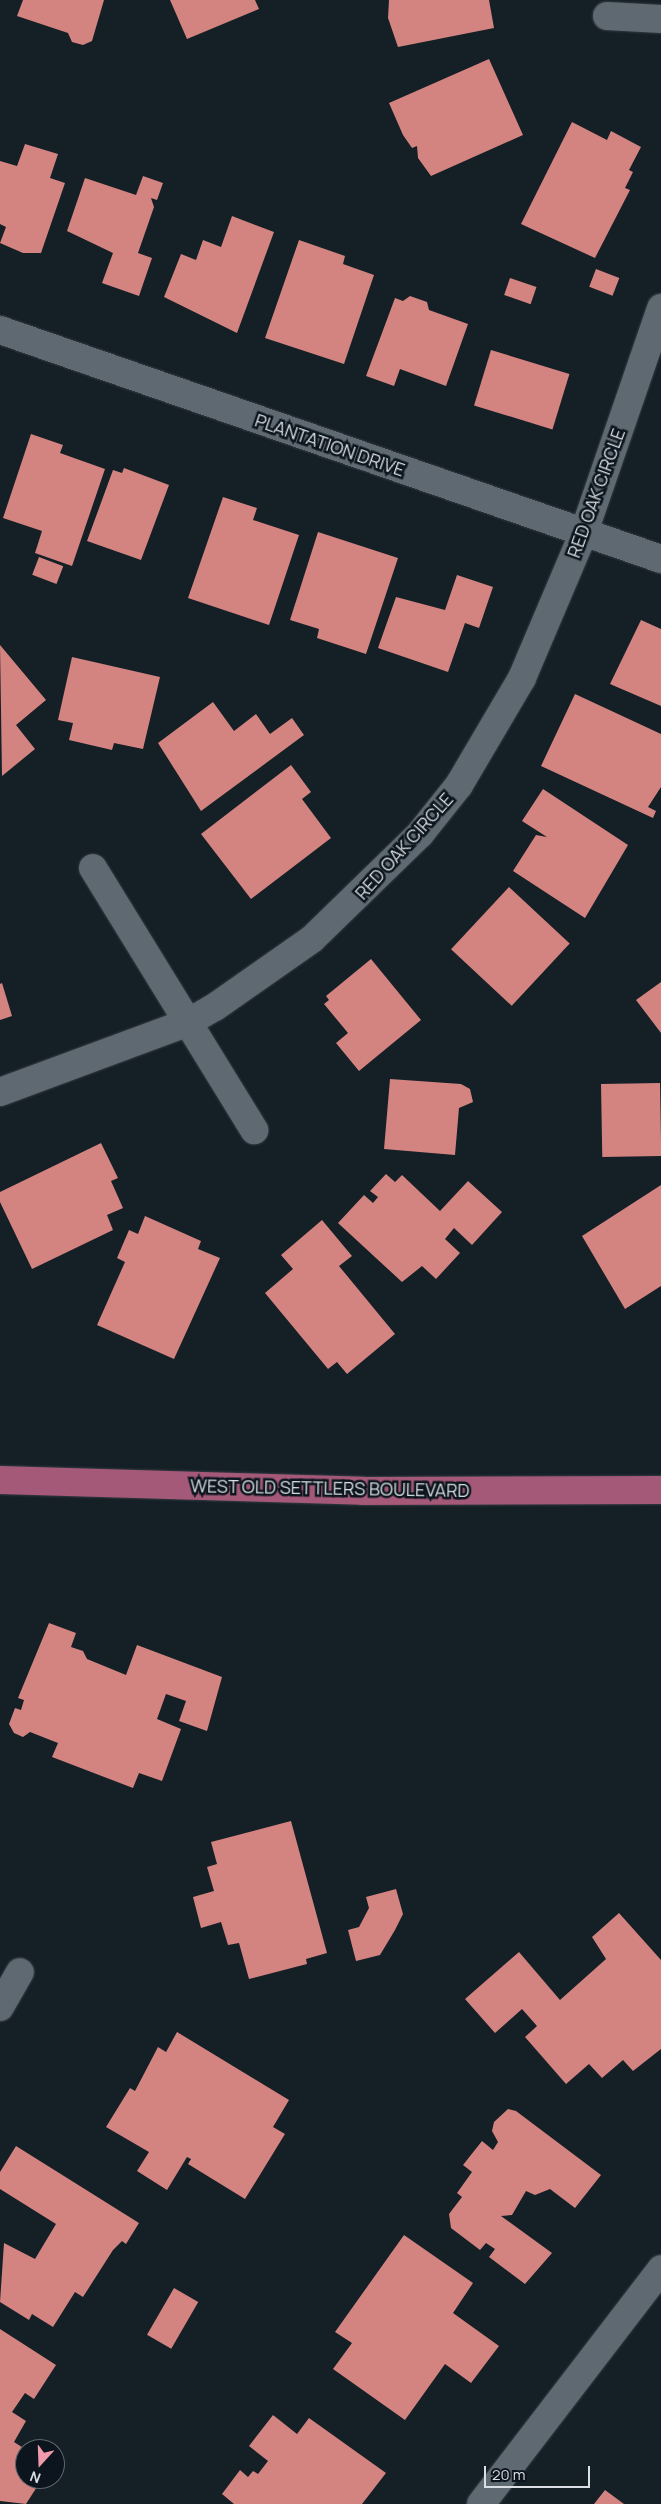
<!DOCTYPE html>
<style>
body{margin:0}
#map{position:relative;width:661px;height:2504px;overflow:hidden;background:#151f26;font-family:Manrope,sans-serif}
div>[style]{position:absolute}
.building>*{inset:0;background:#d48480;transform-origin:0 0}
.roads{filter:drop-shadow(0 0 1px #363c42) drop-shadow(0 0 1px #363c42)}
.minor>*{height:28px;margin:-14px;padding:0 14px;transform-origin:14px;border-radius:14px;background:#5e6972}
.major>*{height:28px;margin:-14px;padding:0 14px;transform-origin:14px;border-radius:14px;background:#a55979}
span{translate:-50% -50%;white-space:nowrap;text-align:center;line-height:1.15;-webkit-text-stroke:5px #0c151d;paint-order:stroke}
.street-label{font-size:18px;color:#d9dfe4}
.north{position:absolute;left:15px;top:2439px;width:50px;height:50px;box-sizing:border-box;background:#0c151d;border:1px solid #5e666d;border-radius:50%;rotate:200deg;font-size:14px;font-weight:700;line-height:20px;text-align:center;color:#d9dfe4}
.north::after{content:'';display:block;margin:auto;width:18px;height:22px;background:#f29aad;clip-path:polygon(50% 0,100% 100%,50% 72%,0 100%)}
.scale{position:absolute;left:484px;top:2466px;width:106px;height:22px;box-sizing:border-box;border:2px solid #d9dfe4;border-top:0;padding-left:6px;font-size:15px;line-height:18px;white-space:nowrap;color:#d9dfe4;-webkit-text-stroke:4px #0c151d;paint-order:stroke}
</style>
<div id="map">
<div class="building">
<div style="clip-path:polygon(23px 0,104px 0,92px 41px,83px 45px,72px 42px,68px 33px,17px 16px)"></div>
<div style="clip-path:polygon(170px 0,255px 0,259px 9px,187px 39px)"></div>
<div style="clip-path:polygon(389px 0,489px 0,494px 28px,398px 47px,388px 18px)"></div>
<div style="clip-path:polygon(489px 59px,523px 135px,431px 176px,418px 158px,417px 146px,412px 148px,403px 135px,389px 103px)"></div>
<div style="clip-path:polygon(572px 122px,607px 140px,611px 131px,641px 147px,629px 170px,633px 172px,625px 188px,630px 190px,595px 258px,521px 224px)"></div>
<div style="clip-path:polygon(25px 144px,58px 154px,50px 178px,65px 183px,41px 253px,23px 253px,0 243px,6px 227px,0 224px,0 161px,17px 166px)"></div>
<div style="clip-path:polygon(143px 176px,163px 183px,157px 200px,151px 198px,154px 207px,138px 253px,152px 258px,139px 296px,102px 283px,113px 253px,67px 231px,85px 178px,136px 195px)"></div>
<div style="clip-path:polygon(232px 216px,274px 232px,237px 333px,164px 297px,181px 254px,196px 260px,203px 240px,221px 247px)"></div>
<div style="clip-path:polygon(299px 240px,345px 256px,343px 264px,374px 275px,344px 364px,265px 338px)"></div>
<div style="left:596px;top:269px;width:25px;height:19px;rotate:21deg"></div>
<div style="left:510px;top:278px;width:28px;height:18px;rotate:19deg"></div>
<div style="clip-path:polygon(410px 296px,427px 302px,429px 310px,468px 324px,446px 386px,400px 369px,394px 386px,366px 376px,395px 298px,403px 301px)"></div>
<div style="left:491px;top:350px;width:82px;height:58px;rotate:17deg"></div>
<div style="clip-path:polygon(31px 434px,63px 445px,60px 453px,105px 469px,72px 566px,35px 553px,42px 531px,3px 518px)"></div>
<div style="clip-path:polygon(124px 468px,169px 485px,141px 560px,87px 541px,113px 470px,122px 473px)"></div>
<div style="clip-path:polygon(223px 497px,257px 508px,253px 520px,299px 535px,269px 625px,188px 598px)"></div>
<div style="clip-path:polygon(318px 532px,398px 558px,366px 654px,317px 638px,319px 629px,290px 620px)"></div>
<div style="left:39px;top:557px;width:26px;height:19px;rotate:21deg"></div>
<div style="clip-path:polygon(457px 575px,493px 587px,479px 628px,465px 623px,448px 672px,378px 648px,396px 597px,445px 610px)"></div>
<div style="clip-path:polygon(641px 620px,661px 629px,661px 706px,610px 684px)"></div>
<div style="clip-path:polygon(0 645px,46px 700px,16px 725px,35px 749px,2px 776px)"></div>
<div style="clip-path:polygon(72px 657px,160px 677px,143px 749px,114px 743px,112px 750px,69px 740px,73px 723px,58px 720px)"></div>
<div style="clip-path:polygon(575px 694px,661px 734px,661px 787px,648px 807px,656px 811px,653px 818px,541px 766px)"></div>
<div style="clip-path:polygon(213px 702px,234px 731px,256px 714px,270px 734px,292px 718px,304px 735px,201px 811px,158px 743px)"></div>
<div style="clip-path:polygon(291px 765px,311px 792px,302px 799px,331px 838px,251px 899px,201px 834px)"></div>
<div style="clip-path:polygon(543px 789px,628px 845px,585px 918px,513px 871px,536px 835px,547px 837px,522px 821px)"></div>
<div style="left:509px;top:887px;width:83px;height:85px;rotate:43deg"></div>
<div style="clip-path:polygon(371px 959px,421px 1020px,359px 1071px,336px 1043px,348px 1033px,324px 1004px,329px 1000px,326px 996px)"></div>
<div style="clip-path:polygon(661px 982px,661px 1033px,636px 1000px)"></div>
<div style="clip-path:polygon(2px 983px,12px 1016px,0 1020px,0 984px)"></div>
<div style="clip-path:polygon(390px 1079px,461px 1084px,470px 1089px,473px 1102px,459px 1108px,455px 1155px,384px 1149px)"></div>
<div style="left:660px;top:1083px;width:73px;height:59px;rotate:89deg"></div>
<div style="clip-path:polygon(101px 1143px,118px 1178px,111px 1181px,123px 1208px,107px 1215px,113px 1230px,32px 1269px,0 1202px,0 1192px)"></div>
<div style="clip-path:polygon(386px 1174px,395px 1182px,402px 1175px,440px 1211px,468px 1181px,502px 1212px,472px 1245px,454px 1228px,445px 1239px,460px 1253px,436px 1279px,422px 1266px,402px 1282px,338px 1223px,364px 1195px,373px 1203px,378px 1197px,370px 1191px)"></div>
<div style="clip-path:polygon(661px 1185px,661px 1286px,625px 1309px,582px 1236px)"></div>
<div style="clip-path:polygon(145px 1216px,201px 1241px,198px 1249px,220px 1258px,174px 1359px,97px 1325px,125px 1262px,117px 1258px,129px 1230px,138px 1234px)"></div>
<div style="clip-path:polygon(322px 1220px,352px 1256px,339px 1266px,395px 1334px,347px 1374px,337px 1362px,328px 1369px,265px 1293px,293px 1269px,281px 1255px)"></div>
<div style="clip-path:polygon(49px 1623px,76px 1633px,71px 1647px,83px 1651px,87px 1659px,126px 1675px,137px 1645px,222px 1677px,207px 1731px,179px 1721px,186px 1701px,166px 1694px,157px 1719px,181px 1729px,162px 1781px,139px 1773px,133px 1788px,52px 1757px,58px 1743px,30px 1732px,23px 1737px,14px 1733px,9px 1724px,15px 1708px,21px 1710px,24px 1700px,18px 1698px)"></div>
<div style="clip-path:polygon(291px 1821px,327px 1953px,306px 1959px,307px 1964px,249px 1979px,239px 1943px,228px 1945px,221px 1922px,201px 1928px,193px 1897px,214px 1891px,207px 1867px,217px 1864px,211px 1842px)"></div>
<div style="clip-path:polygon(396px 1889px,403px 1914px,395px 1930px,380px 1955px,356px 1961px,348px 1930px,359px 1927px,369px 1908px,366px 1897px)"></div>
<div style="clip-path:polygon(619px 1913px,661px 1960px,661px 2049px,633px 2071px,623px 2060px,602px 2078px,589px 2064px,566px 2084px,525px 2037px,537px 2026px,522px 2009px,495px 2033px,465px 1999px,519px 1952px,560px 2000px,606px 1959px,592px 1937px)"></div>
<div style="clip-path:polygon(177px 2032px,289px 2100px,273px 2127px,285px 2134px,245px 2199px,188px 2164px,191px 2159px,187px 2157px,167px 2190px,137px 2171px,149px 2152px,106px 2127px,130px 2088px,135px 2091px,158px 2047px,166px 2052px)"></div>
<div style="clip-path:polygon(508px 2109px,516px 2111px,601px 2175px,575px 2208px,550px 2189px,535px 2195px,526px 2191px,512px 2215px,501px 2216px,552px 2253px,525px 2284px,489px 2257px,495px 2249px,486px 2243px,480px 2250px,451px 2228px,449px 2214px,462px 2197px,457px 2193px,472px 2172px,463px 2165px,482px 2141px,493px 2150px,498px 2142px,492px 2131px,494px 2122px)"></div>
<div style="clip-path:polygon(16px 2146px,139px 2223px,126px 2244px,122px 2241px,113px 2250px,83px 2297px,75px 2292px,53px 2327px,32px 2314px,29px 2320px,0 2302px,4px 2243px,35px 2259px,56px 2224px,0 2189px,0 2172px)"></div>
<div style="clip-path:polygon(404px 2235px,473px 2283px,453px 2313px,499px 2346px,471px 2383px,445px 2364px,405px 2420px,333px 2369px,352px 2343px,335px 2332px)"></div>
<div style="left:174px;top:2288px;width:28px;height:54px;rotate:30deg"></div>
<div style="clip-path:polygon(0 2329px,56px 2365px,34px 2399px,25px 2393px,12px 2412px,26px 2421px,14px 2442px,25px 2449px,25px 2479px,42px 2479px,26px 2504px,0 2501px)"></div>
<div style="clip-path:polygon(273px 2415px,297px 2434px,309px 2418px,386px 2473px,362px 2504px,234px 2504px,222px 2494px,240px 2470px,248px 2477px,253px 2471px,258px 2474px,268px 2461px,249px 2446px)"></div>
<div style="clip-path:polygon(605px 2490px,624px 2504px,594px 2504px)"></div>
</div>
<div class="roads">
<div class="minor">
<div style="left:607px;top:16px;width:54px;rotate:3.2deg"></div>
<div style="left:0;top:330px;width:700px;rotate:19.11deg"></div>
<div style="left:93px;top:868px;width:308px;rotate:58.4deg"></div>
<div style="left:0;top:1092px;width:199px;rotate:-20.3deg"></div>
<div style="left:187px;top:1023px;width:32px;rotate:-30deg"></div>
<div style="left:215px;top:1007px;width:118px;rotate:-35deg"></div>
<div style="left:312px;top:939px;width:151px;rotate:-44.2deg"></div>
<div style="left:420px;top:834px;width:63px;rotate:-51.5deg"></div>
<div style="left:459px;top:785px;width:124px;rotate:-59.5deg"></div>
<div style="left:522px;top:678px;width:159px;rotate:-67deg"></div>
<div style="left:584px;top:532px;width:237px;rotate:-71deg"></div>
<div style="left:0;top:2007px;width:40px;rotate:-60.3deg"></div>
<div style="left:481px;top:2504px;width:296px;rotate:-52.5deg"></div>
</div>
<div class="major">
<div style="left:0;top:1480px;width:363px;rotate:1.7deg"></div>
<div style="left:363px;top:1491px;width:298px;rotate:-0.2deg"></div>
</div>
</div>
<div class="street-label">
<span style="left:330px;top:445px;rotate:19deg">PLANTATION DRIVE</span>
<span style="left:596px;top:493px;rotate:-70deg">RED OAK CIRCLE</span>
<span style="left:404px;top:846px;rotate:-48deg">RED OAK CIRCLE</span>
<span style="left:330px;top:1488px;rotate:1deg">WEST OLD SETTLERS BOULEVARD</span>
</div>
<div class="north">N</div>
<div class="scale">20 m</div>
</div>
